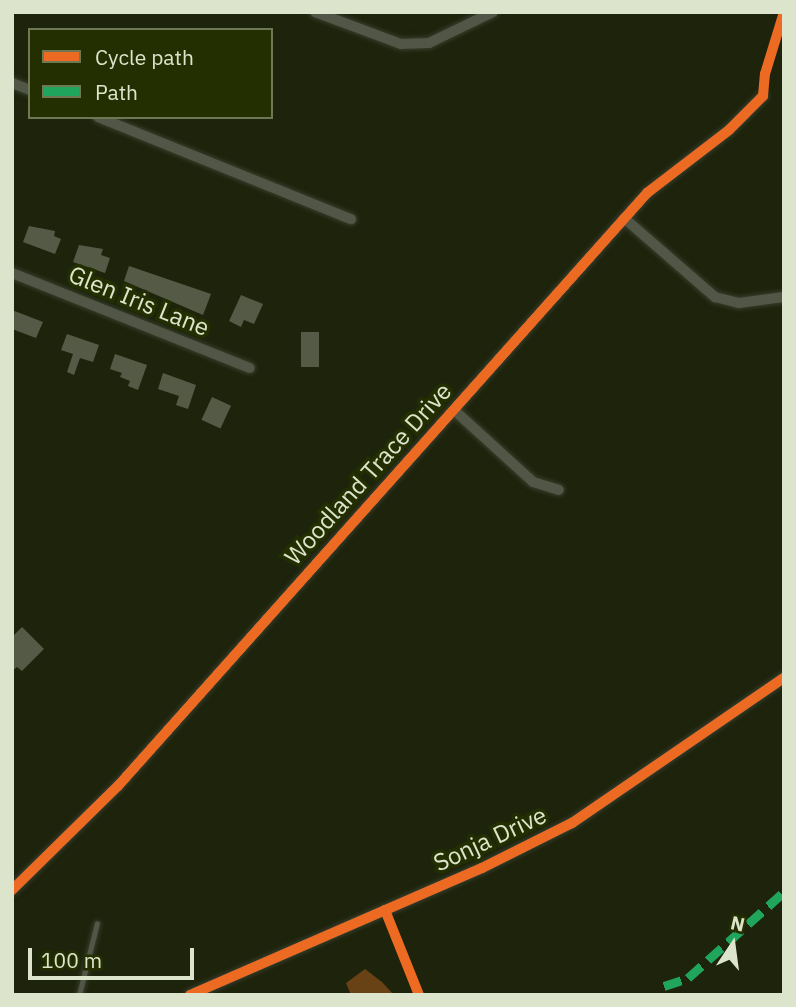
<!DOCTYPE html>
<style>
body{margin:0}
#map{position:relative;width:796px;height:1007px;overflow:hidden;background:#1e240c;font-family:"IBM Plex Sans",sans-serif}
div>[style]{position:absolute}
.forest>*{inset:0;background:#684115}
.building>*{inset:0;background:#555a47;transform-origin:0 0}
.roads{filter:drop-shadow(0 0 2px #383d2c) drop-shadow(0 0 2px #383d2c)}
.lane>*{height:5px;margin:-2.5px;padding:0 2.5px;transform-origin:2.5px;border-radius:2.5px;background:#515646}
.street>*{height:10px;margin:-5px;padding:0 5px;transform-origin:5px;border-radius:5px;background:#515646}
.quiet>*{height:9px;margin-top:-4.5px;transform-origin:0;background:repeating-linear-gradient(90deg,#20a55d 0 18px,transparent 0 27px)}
.cycleway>*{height:10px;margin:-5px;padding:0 5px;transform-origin:5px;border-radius:5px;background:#ed6a23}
span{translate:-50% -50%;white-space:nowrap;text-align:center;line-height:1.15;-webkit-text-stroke:7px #242f01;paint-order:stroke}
.street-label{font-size:24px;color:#dce5cc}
.frame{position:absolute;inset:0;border:14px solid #dce5cc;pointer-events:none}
.legend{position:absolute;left:28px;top:28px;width:245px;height:91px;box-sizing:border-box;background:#242f01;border:2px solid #6e7852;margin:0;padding:9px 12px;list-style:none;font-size:21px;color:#dce5cc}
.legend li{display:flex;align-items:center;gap:14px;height:35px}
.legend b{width:35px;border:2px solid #6e7852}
.north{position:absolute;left:698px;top:909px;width:70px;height:70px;-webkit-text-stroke:5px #242f01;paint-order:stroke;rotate:13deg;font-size:19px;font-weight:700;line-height:28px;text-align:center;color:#dce5cc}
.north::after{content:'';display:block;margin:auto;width:24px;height:32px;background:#dce5cc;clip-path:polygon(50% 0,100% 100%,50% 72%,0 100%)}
.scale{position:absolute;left:28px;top:948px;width:166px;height:32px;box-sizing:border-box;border:4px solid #dce5cc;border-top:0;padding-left:9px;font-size:21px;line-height:24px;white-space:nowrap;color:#dce5cc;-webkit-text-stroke:5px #242f01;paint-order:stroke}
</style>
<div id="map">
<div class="forest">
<div style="clip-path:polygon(365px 969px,382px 982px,394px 995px,351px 995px,346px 983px)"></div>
</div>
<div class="building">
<div style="clip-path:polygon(29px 226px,55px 231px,54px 236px,61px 239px,55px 254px,23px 242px)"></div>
<div style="clip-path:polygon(79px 245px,103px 249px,101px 255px,110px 258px,105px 273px,73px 262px)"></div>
<div style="clip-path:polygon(129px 266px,211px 294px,203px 315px,124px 281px)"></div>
<div style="clip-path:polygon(241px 295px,263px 304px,254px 324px,244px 320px,241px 327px,229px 321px)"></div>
<div style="clip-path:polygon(12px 310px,43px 322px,36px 338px,12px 329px)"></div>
<div style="left:301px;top:332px;width:18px;height:35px"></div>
<div style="clip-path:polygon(67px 334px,99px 345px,93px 362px,80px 358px,74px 375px,67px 372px,73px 354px,61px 350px)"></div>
<div style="clip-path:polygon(115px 354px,147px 365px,138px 390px,128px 386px,130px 381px,120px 377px,122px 373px,110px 369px)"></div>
<div style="clip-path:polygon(163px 373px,196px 385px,188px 409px,176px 405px,179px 396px,158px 389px)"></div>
<div style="left:212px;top:397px;width:21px;height:25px;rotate:25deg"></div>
<div style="clip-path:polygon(22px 627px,44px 649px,22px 671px,17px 667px,12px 671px,12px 637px)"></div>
</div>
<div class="roads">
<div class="lane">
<div style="left:79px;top:995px;width:74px;rotate:-76deg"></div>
</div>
<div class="street">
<div style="left:315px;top:12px;width:92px;rotate:20.4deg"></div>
<div style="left:401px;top:44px;width:28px;rotate:-2deg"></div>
<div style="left:429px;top:43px;width:71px;rotate:-25.8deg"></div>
<div style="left:12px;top:83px;width:19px;rotate:21deg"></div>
<div style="left:98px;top:117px;width:273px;rotate:22deg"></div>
<div style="left:624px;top:218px;width:121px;rotate:41deg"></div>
<div style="left:715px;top:297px;width:25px;rotate:14deg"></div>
<div style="left:739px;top:303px;width:45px;rotate:-7.6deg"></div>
<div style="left:12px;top:273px;width:256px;rotate:21.8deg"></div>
<div style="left:454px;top:410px;width:107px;rotate:42.3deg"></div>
<div style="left:533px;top:482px;width:27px;rotate:17deg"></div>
<div style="left:12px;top:890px;width:148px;rotate:-44.5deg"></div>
<div style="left:118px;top:786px;width:795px;rotate:-48.26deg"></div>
<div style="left:647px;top:193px;width:103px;rotate:-37.5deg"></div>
<div style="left:729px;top:130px;width:48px;rotate:-45deg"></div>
<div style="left:190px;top:995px;width:318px;rotate:-23.5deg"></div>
<div style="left:482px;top:868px;width:101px;rotate:-26.6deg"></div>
<div style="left:572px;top:823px;width:257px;rotate:-34.4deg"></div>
</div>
</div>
<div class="quiet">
<div style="left:664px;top:986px;width:25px;rotate:-18deg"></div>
<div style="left:688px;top:978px;width:129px;rotate:-41.9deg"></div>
</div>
<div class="cycleway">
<div style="left:12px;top:890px;width:148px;rotate:-44.5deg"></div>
<div style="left:118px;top:786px;width:795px;rotate:-48.26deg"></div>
<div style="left:647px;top:193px;width:103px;rotate:-37.5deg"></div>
<div style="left:729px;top:130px;width:48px;rotate:-45deg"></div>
<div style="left:763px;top:96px;width:22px;rotate:-85deg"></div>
<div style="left:765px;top:74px;width:65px;rotate:-73deg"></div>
<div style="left:385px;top:910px;width:92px;rotate:68.2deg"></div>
<div style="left:190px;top:995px;width:318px;rotate:-23.5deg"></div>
<div style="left:482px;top:868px;width:101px;rotate:-26.6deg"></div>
<div style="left:572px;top:823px;width:257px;rotate:-34.4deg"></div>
</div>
<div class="street-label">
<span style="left:139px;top:301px;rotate:22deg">Glen Iris Lane</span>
<span style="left:368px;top:474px;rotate:-48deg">Woodland Trace Drive</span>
<span style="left:490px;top:839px;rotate:-25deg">Sonja Drive</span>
</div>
<div class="frame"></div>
<ul class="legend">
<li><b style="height:9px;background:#ed6a23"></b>Cycle path</li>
<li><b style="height:9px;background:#20a55d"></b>Path</li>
</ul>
<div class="north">N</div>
<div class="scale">100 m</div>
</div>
